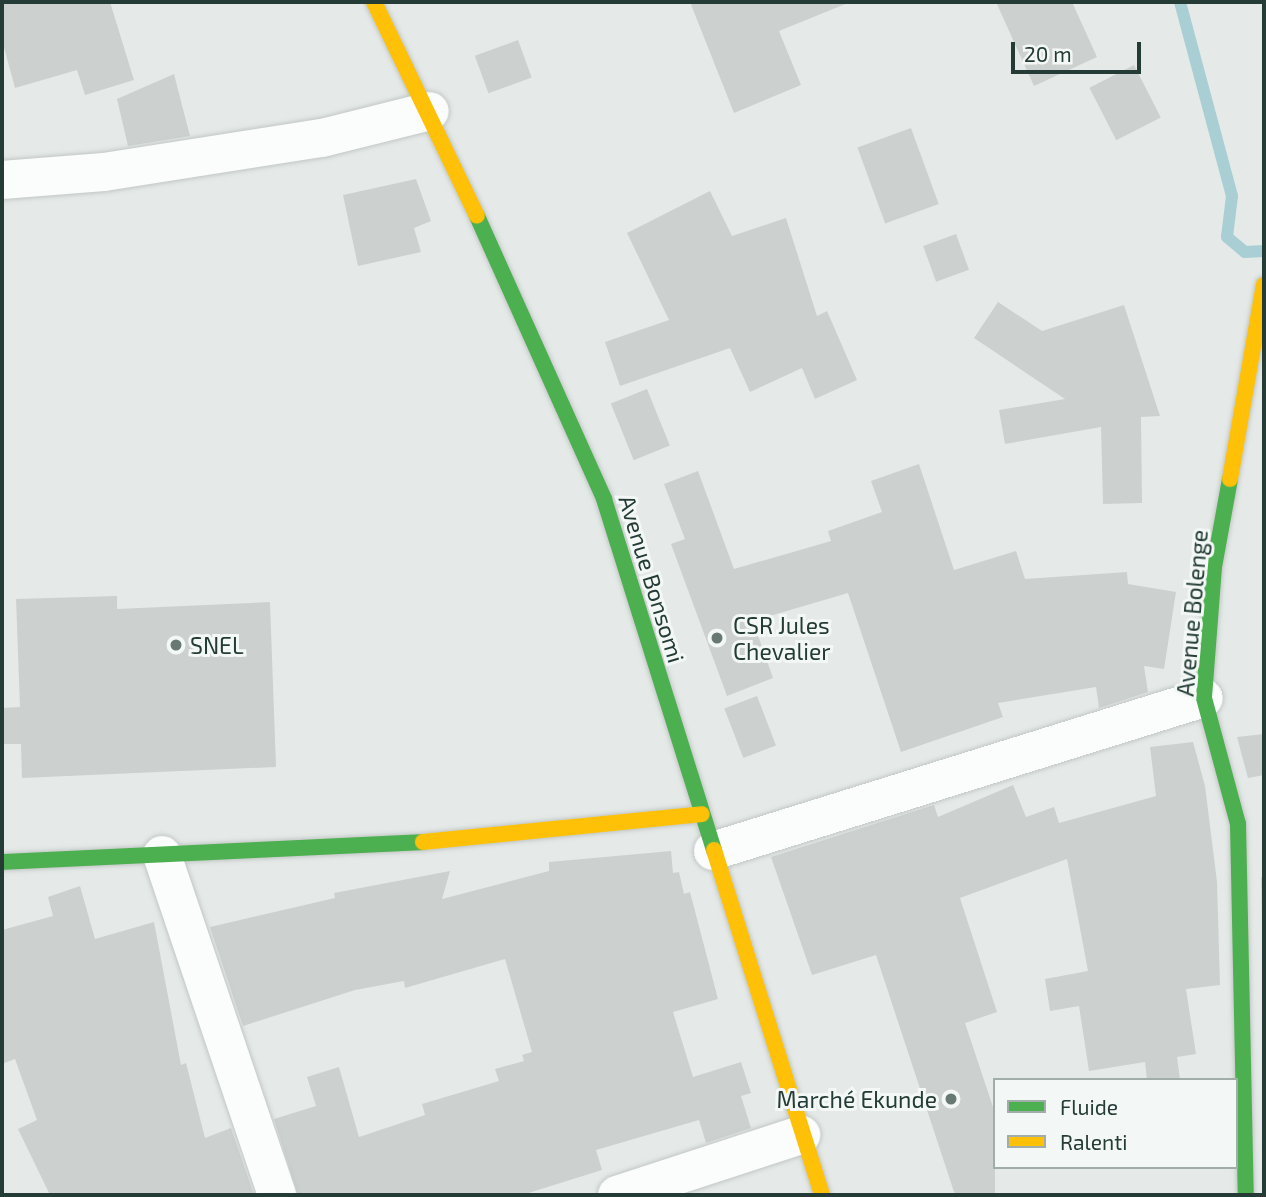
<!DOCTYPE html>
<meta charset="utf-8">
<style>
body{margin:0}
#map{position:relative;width:1266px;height:1197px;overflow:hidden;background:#e5eae8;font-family:"Exo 2",sans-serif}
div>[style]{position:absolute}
.stream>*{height:12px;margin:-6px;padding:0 6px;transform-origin:6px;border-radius:6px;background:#a9cfd4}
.building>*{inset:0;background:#ccd1cf;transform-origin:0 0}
.roads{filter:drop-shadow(0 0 2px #c2c7c5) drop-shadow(0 0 2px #c2c7c5)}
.street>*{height:38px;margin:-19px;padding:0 19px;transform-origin:19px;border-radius:19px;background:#fbfcfc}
.fast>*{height:16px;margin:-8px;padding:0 8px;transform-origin:8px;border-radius:8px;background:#4caf50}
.slow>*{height:16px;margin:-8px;padding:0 8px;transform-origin:8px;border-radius:8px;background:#ffc107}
.dots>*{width:19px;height:19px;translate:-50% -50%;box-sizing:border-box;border:4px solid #f3f8f6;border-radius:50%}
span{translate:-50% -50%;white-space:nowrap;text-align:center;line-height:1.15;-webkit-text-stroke:6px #f3f8f6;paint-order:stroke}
.street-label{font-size:23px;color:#243c35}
.poi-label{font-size:23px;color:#243c35}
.left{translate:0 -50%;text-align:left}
.right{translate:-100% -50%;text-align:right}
.frame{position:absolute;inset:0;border:4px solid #243c35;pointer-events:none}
.legend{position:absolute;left:993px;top:1078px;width:245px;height:91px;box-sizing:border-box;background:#f3f8f6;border:2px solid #a0ada9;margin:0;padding:9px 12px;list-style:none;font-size:21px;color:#243c35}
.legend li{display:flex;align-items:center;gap:14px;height:35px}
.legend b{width:35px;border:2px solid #a0ada9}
.scale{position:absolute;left:1011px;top:42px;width:130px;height:32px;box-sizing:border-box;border:4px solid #243c35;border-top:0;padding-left:9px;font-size:21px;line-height:24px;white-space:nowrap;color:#243c35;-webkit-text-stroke:5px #f3f8f6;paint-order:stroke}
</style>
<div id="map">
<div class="stream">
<div style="left:1180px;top:2px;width:201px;rotate:75deg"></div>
<div style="left:1232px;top:196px;width:41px;rotate:97deg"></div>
<div style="left:1227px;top:237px;width:23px;rotate:40deg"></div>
<div style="left:1245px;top:252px;width:19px;rotate:-3deg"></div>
</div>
<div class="building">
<div style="clip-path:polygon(2px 2px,110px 2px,134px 80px,85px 95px,77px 70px,15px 88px,2px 40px)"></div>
<div style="clip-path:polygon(690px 2px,848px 2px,848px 3px,779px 31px,801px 85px,734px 113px)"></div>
<div style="clip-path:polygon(996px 2px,1072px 2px,1097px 57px,1034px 86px)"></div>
<div style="left:518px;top:40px;width:40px;height:46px;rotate:70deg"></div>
<div style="left:1134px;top:65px;width:59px;height:50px;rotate:63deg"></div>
<div style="clip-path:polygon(174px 74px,190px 136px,128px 146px,117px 99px)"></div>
<div style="left:911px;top:128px;width:81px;height:57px;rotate:70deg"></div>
<div style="clip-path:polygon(416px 179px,431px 221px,414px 228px,421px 252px,358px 266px,343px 195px)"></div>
<div style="clip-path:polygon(710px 191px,732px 236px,786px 218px,817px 316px,827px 311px,857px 380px,815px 399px,802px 368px,750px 392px,730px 348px,620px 386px,605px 342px,669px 320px,627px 233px)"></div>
<div style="left:956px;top:234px;width:38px;height:35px;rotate:70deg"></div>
<div style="clip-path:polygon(998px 302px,1042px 331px,1124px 305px,1160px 416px,1141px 417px,1142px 503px,1103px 504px,1101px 427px,1005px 444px,999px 410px,1065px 399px,974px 338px)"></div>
<div style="left:647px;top:389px;width:61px;height:39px;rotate:68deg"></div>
<div style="clip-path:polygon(919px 464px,954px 570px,1016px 551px,1025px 579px,1127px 572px,1128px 584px,1176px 592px,1164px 669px,1144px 666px,1148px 692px,1099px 708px,1096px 687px,998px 703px,1003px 717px,901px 752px,848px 593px,753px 621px,773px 678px,727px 696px,671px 544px,685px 539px,664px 484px,698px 471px,734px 569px,831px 541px,828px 531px,882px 512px,871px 481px)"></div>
<div style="clip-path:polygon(117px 596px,117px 609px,270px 602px,276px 767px,22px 778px,21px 744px,2px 744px,2px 708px,20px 707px,16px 599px)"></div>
<div style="left:757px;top:696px;width:53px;height:35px;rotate:69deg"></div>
<div style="clip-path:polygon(1264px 734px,1264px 775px,1248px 778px,1237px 737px)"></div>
<div style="clip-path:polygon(1193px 742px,1205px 786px,1217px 882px,1220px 985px,1186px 989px,1196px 1054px,1177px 1057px,1180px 1080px,1147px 1080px,1145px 1062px,1089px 1071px,1079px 1006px,1050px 1011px,1045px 979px,1088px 971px,1067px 859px,960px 898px,997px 1012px,965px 1023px,995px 1113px,995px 1195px,955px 1195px,876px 955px,812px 975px,771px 857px,934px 805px,938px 817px,1013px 785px,1026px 817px,1054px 807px,1059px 823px,1156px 796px,1150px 747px)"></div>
<div style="clip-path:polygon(671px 851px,673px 873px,679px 872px,684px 894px,690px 892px,718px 999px,673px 1012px,693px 1077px,741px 1062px,751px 1093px,741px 1096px,751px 1128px,706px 1143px,699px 1120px,596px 1150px,602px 1170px,522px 1195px,298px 1195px,274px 1119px,316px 1106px,307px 1077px,339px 1067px,359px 1137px,425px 1115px,422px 1104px,499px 1081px,495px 1069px,524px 1061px,522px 1055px,532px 1052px,505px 959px,405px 988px,404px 981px,355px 990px,243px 1026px,210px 927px,335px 898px,334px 893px,450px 871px,442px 899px,549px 871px,549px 862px)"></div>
<div style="clip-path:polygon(1261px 877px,1264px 877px,1263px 980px)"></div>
<div style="clip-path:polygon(80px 886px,95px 939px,154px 922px,181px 1065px,186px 1063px,205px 1138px,231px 1128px,254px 1195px,50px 1195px,18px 1129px,37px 1120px,15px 1059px,2px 1064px,2px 930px,53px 916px,48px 897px)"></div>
</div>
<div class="roads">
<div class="street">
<div style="left:2px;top:180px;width:102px;rotate:-4.5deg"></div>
<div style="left:104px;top:172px;width:221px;rotate:-8.9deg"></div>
<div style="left:322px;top:138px;width:111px;rotate:-14deg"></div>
<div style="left:713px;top:851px;width:514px;rotate:-17.31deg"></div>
<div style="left:162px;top:855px;width:359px;rotate:71.3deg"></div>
<div style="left:617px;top:1195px;width:194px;rotate:-18.1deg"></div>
</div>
<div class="fast">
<div style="left:477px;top:216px;width:310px;rotate:65.8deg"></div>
<div style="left:604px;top:499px;width:368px;rotate:72.6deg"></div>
<div style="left:1230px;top:479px;width:89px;rotate:100.3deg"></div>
<div style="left:1214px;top:567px;width:131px;rotate:94.4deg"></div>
<div style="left:1204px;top:698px;width:131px;rotate:74.9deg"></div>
<div style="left:1238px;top:824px;width:371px;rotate:88.8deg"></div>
<div style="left:2px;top:862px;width:421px;rotate:-2.7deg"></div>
</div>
<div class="slow">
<div style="left:374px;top:2px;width:237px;rotate:64.3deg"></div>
<div style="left:1230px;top:479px;width:197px;rotate:-80.1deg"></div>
<div style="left:423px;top:842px;width:280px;rotate:-5.7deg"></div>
<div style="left:714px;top:850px;width:362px;rotate:72.6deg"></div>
</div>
</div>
<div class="dots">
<div style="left:717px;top:638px;background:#687974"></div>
<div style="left:176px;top:645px;background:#687974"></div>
<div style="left:951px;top:1099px;background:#687974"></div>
</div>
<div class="street-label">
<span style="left:652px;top:579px;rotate:73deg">Avenue Bonsomi</span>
<span style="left:1192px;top:613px;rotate:-85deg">Avenue Bolenge</span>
</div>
<div class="poi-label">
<span class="left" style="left:733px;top:638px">CSR Jules<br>Chevalier</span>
<span class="left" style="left:190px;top:645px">SNEL</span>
<span class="right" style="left:937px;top:1099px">Marché Ekunde</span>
</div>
<div class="frame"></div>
<ul class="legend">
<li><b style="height:9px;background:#4caf50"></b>Fluide</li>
<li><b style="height:9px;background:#ffc107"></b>Ralenti</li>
</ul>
<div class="scale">20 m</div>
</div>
